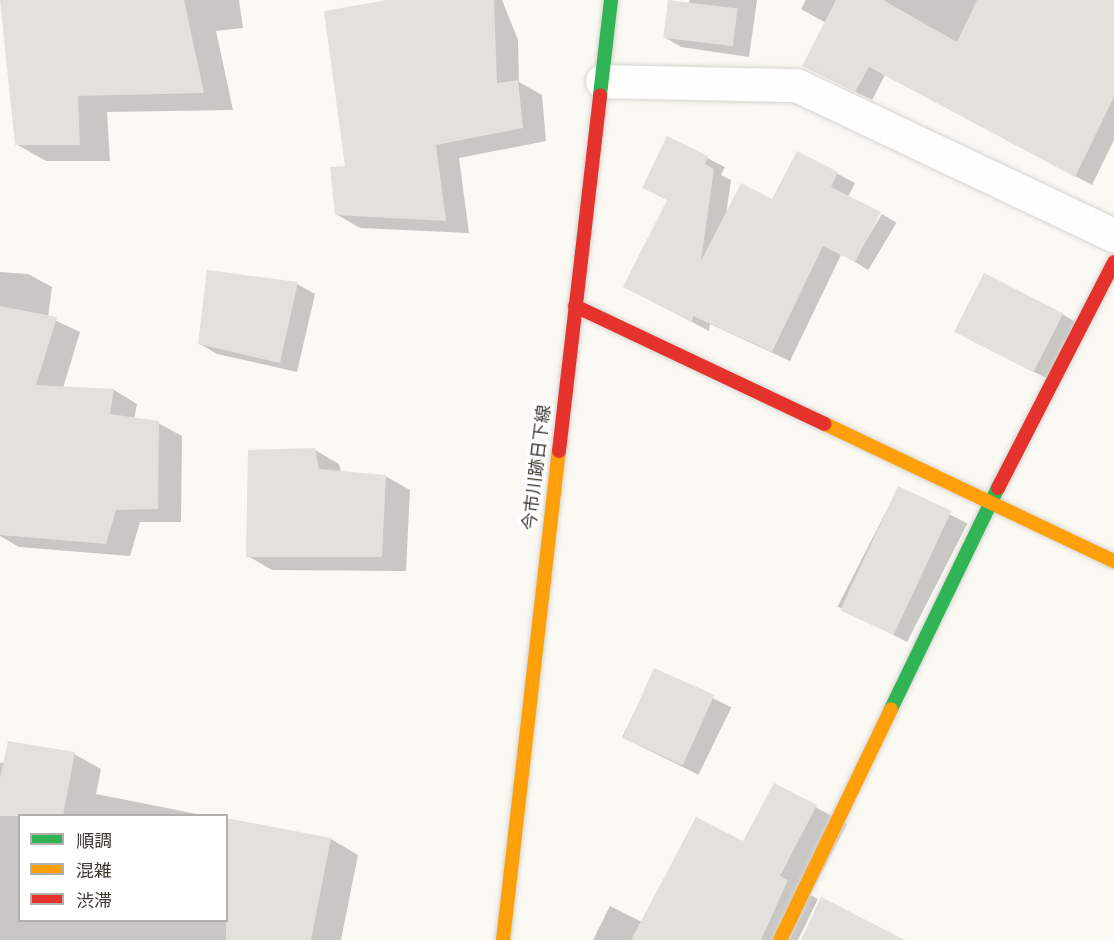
<!DOCTYPE html>
<meta charset="utf-8">
<style>
body{margin:0}
#map{position:relative;width:1114px;height:940px;overflow:hidden;background:#fbf9f4;font-family:"Alegreya Sans","Noto Sans JP",sans-serif}
div>[style]{position:absolute}
.shadow>*{inset:0;background:#0003;transform-origin:0 0}
.building>*{inset:0;background:#e4e0db;transform-origin:0 0}
.roads{filter:drop-shadow(0 0 2px #d6d4ce) drop-shadow(0 0 2px #d6d4ce)}
.street>*{height:33px;margin:-16.5px;padding:0 16.5px;transform-origin:16.5px;border-radius:16.5px;background:#fefefd}
.fast>*{height:14px;margin:-7px;padding:0 7px;transform-origin:7px;border-radius:7px;background:#30b455}
.slow>*{height:14px;margin:-7px;padding:0 7px;transform-origin:7px;border-radius:7px;background:#ff9f0a}
.jam>*{height:14px;margin:-7px;padding:0 7px;transform-origin:7px;border-radius:7px;background:#e5322d}
span{translate:-50% -50%;white-space:nowrap;text-align:center;line-height:1.15;-webkit-text-stroke:6px #fff;paint-order:stroke}
.street-label{font-size:18px;color:#3d3930}
.legend{position:absolute;left:18px;top:814px;width:210px;height:108px;box-sizing:border-box;background:#fff;border:2px solid #b1b0ac;margin:0;padding:8px 10px;list-style:none;font-size:18px;color:#3d3930}
.legend li{display:flex;align-items:center;gap:12px;height:30px}
.legend b{width:30px;border:2px solid #b1b0ac}
</style>
<div id="map">
<div class="shadow">
<div style="clip-path:polygon(1px 0,239px 0,243px 28px,216px 31px,233px 110px,107px 112px,110px 161px,46px 161px,16px 144px)"></div>
<div style="clip-path:polygon(396px 0,502px 0,518px 40px,519px 82px,542px 95px,546px 141px,459px 158px,469px 233px,360px 228px,336px 214px)"></div>
<div style="clip-path:polygon(690px 0,757px 0,749px 57px,681px 47px,664px 37px)"></div>
<div style="clip-path:polygon(806px 0,1114px 0,1114px 140px,1092px 185px,885px 75px,872px 100px,804px 66px,826px 23px,801px 9px)"></div>
<div style="clip-path:polygon(667px 138px,725px 167px,721px 175px,731px 180px,726px 215px,773px 201px,798px 153px,855px 183px,848px 197px,841px 255px,790px 361px,710px 324px,709px 331px,642px 296px,669px 201px,644px 188px)"></div>
<div style="left:882px;top:214px;width:17px;height:55px;rotate:31deg"></div>
<div style="clip-path:polygon(0 272px,28px 274px,52px 287px,48px 317px,80px 332px,63px 388px,114px 390px,137px 404px,134px 419px,158px 423px,182px 436px,181px 522px,140px 522px,130px 556px,19px 547px,0 536px)"></div>
<div style="clip-path:polygon(297px 284px,315px 294px,297px 372px,217px 354px,200px 344px)"></div>
<div style="clip-path:polygon(1062px 314px,1079px 324px,1050px 380px,973px 341px)"></div>
<div style="clip-path:polygon(315px 450px,339px 464px,341px 472px,385px 476px,410px 490px,406px 571px,272px 570px,248px 556px)"></div>
<div style="left:898px;top:488px;width:78px;height:133px;rotate:27deg"></div>
<div style="left:655px;top:670px;width:85px;height:75px;rotate:26deg"></div>
<div style="clip-path:polygon(74px 754px,101px 769px,96px 794px,207px 816px,20px 816px,20px 920px,226px 920px,331px 839px,358px 855px,341px 940px,0 940px,0 763px)"></div>
<div style="clip-path:polygon(774px 785px,847px 824px,810px 895px,818px 899px,798px 940px,593px 940px,610px 906px,642px 922px,744px 843px)"></div>
</div>
<div class="building">
<div style="clip-path:polygon(0 0,184px 0,204px 93px,78px 96px,80px 145px,15px 145px)"></div>
<div style="clip-path:polygon(387px 0,494px 0,497px 83px,518px 80px,523px 128px,436px 145px,446px 221px,335px 215px,330px 167px,345px 166px,324px 11px)"></div>
<div style="left:668px;top:0;width:70px;height:38px;rotate:7deg"></div>
<div style="clip-path:polygon(836px 0,883px 0,957px 42px,977px 0,1114px 0,1114px 97px,1075px 177px,869px 67px,855px 92px,802px 66px)"></div>
<div style="clip-path:polygon(667px 136px,708px 156px,705px 164px,714px 169px,701px 261px,741px 183px,772px 199px,797px 151px,838px 172px,831px 187px,881px 212px,855px 262px,823px 246px,772px 352px,693px 316px,692px 322px,623px 287px,667px 200px,642px 188px)"></div>
<div style="clip-path:polygon(207px 270px,298px 282px,280px 363px,198px 344px)"></div>
<div style="left:984px;top:273px;width:89px;height:66px;rotate:27deg"></div>
<div style="clip-path:polygon(0 306px,57px 317px,36px 385px,114px 389px,110px 414px,159px 421px,158px 509px,116px 510px,106px 544px,0 535px)"></div>
<div style="clip-path:polygon(315px 448px,319px 469px,386px 475px,382px 557px,246px 557px,248px 450px)"></div>
<div style="left:898px;top:486px;width:59px;height:137px;rotate:25deg"></div>
<div style="left:654px;top:668px;width:66px;height:77px;rotate:24deg"></div>
<div style="clip-path:polygon(8px 741px,75px 752px,63px 816px,0 816px,0 778px)"></div>
<div style="clip-path:polygon(774px 783px,817px 805px,780px 876px,788px 880px,761px 940px,631px 940px,696px 817px,743px 841px)"></div>
<div style="clip-path:polygon(226px 818px,331px 838px,311px 940px,226px 940px)"></div>
<div style="clip-path:polygon(821px 897px,905px 940px,801px 940px)"></div>
</div>
<div class="roads">
<div class="street">
<div style="left:602px;top:81px;width:194px;rotate:1.2deg"></div>
<div style="left:796px;top:85px;width:352px;rotate:25.3deg"></div>
</div>
<div class="fast">
<div style="left:600px;top:95px;width:96px;rotate:-83.4deg"></div>
<div style="left:891px;top:709px;width:246px;rotate:-64.2deg"></div>
</div>
<div class="slow">
<div style="left:825px;top:424px;width:320px;rotate:25.4deg"></div>
<div style="left:503px;top:940px;width:492px;rotate:-83.5deg"></div>
<div style="left:780px;top:940px;width:256px;rotate:-64.3deg"></div>
</div>
<div class="jam">
<div style="left:575px;top:306px;width:276px;rotate:25.3deg"></div>
<div style="left:559px;top:451px;width:358px;rotate:-83.4deg"></div>
<div style="left:998px;top:488px;width:254px;rotate:-62.8deg"></div>
</div>
</div>
<div class="street-label">
<span style="left:538px;top:468px;rotate:-83deg">今市川跡日下線</span>
</div>
<ul class="legend">
<li><b style="height:8px;background:#30b455"></b>順調</li>
<li><b style="height:8px;background:#ff9f0a"></b>混雑</li>
<li><b style="height:8px;background:#e5322d"></b>渋滞</li>
</ul>
</div>
